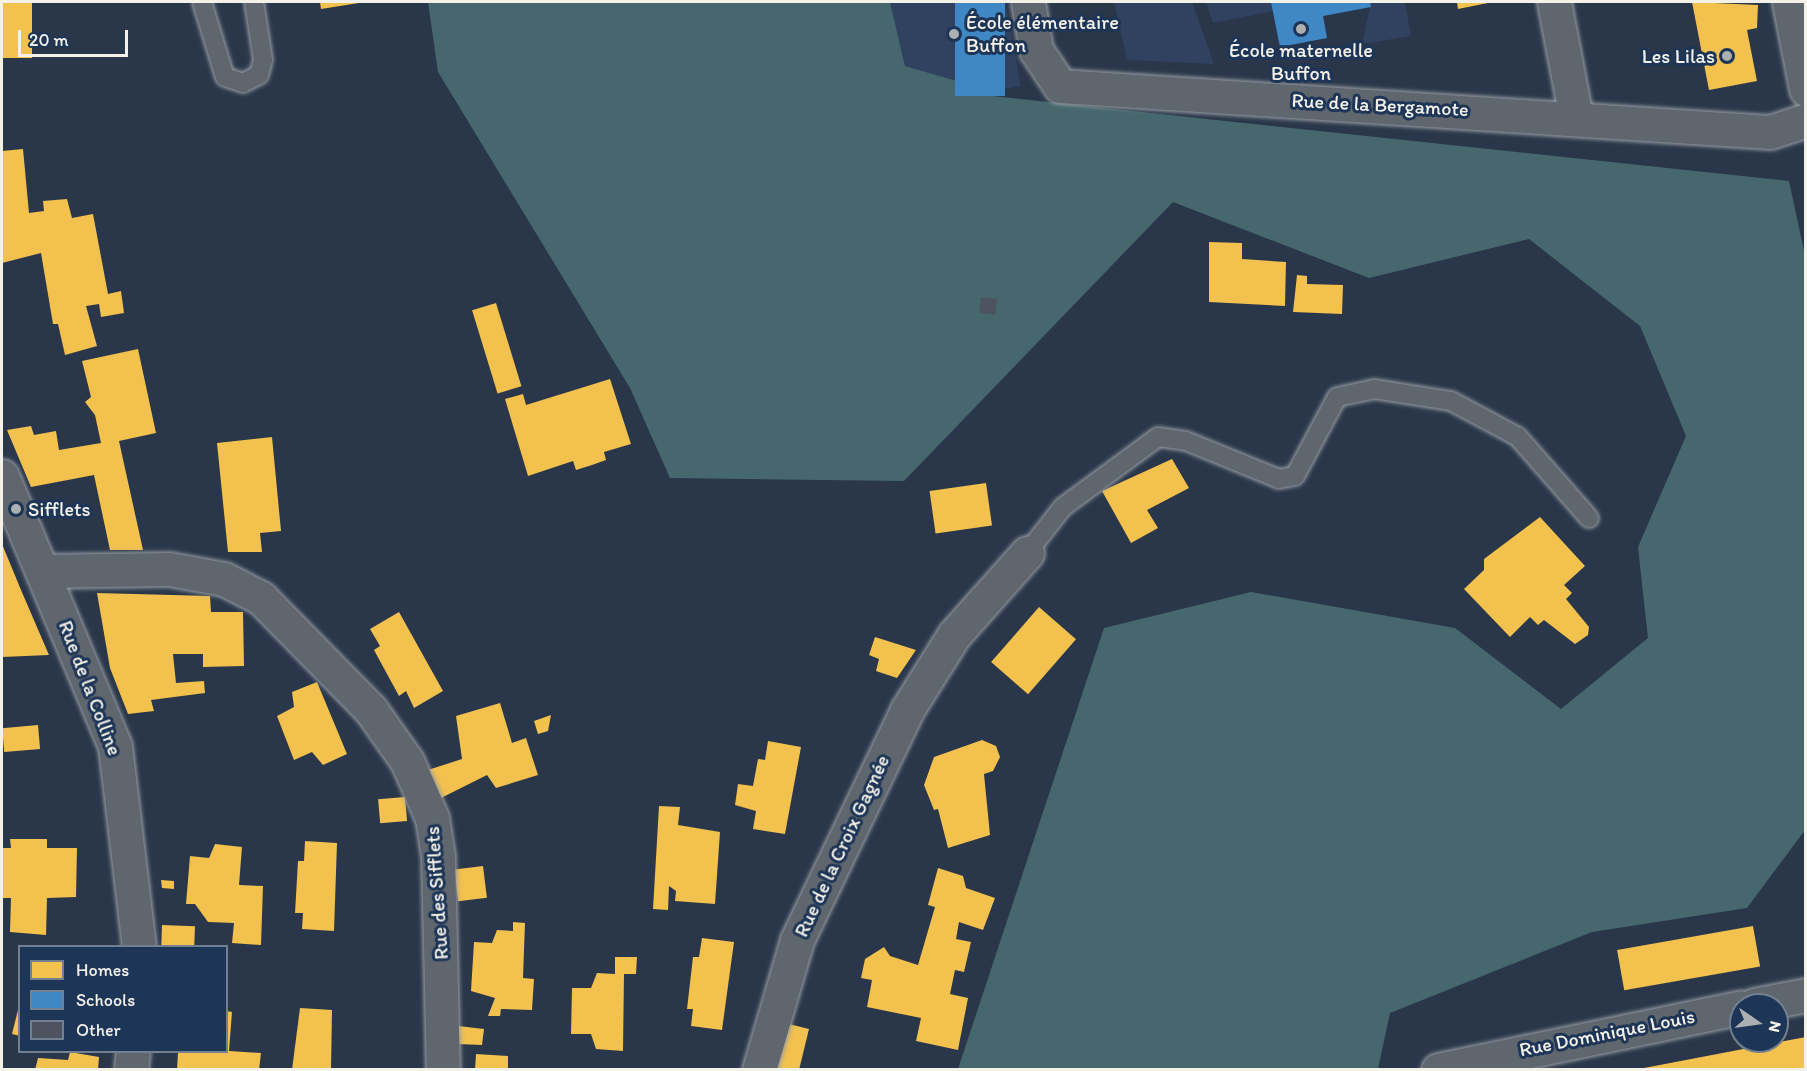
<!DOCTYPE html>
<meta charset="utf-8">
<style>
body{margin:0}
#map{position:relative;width:1807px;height:1071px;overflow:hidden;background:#2a374a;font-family:Itim,sans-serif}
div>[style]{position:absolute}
.built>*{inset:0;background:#314160}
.green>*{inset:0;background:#45676d}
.homes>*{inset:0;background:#f2c14e;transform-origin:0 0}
.schools>*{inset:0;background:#3f88c5;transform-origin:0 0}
.building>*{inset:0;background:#4e5361;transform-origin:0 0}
.roads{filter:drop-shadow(0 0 2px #979ca3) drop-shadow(0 0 2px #979ca3)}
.lane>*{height:18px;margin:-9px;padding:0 9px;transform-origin:9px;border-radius:9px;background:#60666e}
.street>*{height:33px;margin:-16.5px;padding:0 16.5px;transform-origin:16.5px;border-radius:16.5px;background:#60666e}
.dots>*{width:16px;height:16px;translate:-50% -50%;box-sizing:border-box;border:3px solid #1d3557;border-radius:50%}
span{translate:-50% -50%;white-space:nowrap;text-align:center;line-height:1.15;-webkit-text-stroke:6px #1d3557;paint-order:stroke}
.poi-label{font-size:20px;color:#f4f1e8}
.left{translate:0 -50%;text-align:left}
.right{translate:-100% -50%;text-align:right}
.street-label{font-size:20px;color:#f4f1e8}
.frame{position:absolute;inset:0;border:3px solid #f4f1e8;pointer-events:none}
.legend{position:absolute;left:18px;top:945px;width:210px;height:108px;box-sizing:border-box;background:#1d3557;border:2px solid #738091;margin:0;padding:8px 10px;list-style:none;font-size:18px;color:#f4f1e8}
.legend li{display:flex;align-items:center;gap:12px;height:30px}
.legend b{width:30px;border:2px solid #738091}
.north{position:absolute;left:1729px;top:993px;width:60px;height:60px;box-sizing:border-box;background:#1d3557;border:2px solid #738091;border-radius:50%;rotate:103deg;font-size:16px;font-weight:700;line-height:24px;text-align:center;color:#f4f1e8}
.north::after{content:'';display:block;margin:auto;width:21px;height:27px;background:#adb0b1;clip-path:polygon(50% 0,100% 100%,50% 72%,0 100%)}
.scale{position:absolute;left:18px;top:30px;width:110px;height:27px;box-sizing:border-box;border:3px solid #f4f1e8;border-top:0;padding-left:8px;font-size:18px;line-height:21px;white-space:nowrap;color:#f4f1e8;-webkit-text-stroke:4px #1d3557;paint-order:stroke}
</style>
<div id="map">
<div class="built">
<div style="clip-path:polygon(890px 2px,1005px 2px,1021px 86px,973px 94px,971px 85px,905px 66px)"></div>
<div style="clip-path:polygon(1114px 2px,1192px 2px,1214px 64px,1127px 60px)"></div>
<div style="clip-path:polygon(1206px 2px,1405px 2px,1411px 36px,1362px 44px,1370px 7px,1323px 16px,1327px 38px,1280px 47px,1273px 11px,1213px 23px)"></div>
</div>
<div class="green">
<div style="clip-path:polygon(428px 2px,890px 2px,905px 66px,971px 85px,973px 94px,1789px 181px,1806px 260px,1805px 830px,1747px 908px,1592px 932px,1390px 1013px,1378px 1069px,958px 1069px,1104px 628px,1251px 592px,1455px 628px,1561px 709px,1648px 638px,1638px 547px,1686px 436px,1640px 326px,1529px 239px,1369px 278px,1173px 202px,904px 481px,670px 478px,630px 388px,438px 72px)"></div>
</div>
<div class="homes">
<div style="left:2px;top:2px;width:30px;height:56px"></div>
<div style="clip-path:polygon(320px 2px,358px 2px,359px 3px,321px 9px)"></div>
<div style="clip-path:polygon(1457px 2px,1488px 2px,1488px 3px,1458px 9px)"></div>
<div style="clip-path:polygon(1692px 2px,1758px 5px,1757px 28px,1747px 30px,1757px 81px,1709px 90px)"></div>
<div style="clip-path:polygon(23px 149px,29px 213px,44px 211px,43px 201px,67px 199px,72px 218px,93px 214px,108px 294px,121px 291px,124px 313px,101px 317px,99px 304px,86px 306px,97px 346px,65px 355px,58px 324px,53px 324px,41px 253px,2px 263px,2px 151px)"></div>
<div style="clip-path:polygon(1209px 242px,1242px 243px,1242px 259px,1286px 262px,1285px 306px,1209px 302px)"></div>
<div style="clip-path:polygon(1297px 275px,1307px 276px,1307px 284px,1343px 285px,1342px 314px,1293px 312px)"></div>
<div style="left:496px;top:303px;width:87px;height:25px;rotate:73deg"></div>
<div style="clip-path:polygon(138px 349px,156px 433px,119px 441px,143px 550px,110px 550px,94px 475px,31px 487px,7px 430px,31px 426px,34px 435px,56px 431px,59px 450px,101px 443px,95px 415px,85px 402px,91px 397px,82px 361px)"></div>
<div style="clip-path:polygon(610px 379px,631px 444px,604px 452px,606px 460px,592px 465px,576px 470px,573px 461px,528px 476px,505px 399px,523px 394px,526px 405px)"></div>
<div style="clip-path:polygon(272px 437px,281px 531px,260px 533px,262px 552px,228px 552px,217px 443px)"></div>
<div style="clip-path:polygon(1172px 459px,1189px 488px,1147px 510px,1158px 528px,1131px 543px,1102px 491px)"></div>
<div style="left:986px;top:483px;width:43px;height:57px;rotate:82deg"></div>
<div style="clip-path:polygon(1540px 517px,1585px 566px,1564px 585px,1572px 593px,1566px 599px,1589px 627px,1588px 635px,1575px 644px,1544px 620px,1538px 625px,1530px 617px,1510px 637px,1464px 589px,1484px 570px,1484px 559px)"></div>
<div style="clip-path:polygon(2px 544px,21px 590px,49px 655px,2px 657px)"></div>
<div style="clip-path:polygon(97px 593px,210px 596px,211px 612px,243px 612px,244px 666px,203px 667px,203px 654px,173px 654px,176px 683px,204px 681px,205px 693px,151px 700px,154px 711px,128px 714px,110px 668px)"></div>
<div style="left:1039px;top:607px;width:49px;height:73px;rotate:41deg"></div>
<div style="clip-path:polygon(399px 612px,443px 691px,414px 708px,406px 691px,399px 696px,374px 650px,380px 646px,370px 629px)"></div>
<div style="clip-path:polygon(875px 637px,916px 650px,897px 678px,876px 671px,879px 659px,869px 655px)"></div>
<div style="clip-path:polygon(317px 682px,347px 754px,323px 765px,312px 752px,294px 760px,277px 716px,294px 707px,292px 692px)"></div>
<div style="clip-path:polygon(500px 703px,512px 743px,526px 738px,538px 775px,496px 788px,487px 775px,439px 799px,428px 770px,462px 759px,456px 716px)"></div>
<div style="clip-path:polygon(551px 715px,548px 731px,538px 734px,534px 721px)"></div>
<div style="left:38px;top:725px;width:24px;height:36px;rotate:85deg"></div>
<div style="clip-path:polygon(982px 740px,996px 746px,1000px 757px,993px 771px,984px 774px,990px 835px,948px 848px,938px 809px,934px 810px,924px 785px,934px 757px)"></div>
<div style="clip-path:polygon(768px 741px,801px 747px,785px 834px,753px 829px,756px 811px,735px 805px,738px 784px,753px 786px,758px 759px,765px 760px)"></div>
<div style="left:405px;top:797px;width:24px;height:27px;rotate:85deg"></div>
<div style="clip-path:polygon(659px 806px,680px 807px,678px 825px,720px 832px,715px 904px,675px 901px,676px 891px,669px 886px,668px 910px,653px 909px)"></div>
<div style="clip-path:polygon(10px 839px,47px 839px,47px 848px,77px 848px,76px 897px,47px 898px,46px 935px,10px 932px,11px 898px,2px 898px,2px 848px,11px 848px)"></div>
<div style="clip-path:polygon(305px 841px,337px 843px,334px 931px,302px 929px,303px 913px,295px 913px,298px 861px,304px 861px)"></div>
<div style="clip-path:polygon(215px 844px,242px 847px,239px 885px,263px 886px,261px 945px,232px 943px,234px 923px,208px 922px,195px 904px,186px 904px,190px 856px,209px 858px)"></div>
<div style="left:483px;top:866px;width:32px;height:29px;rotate:83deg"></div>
<div style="clip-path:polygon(938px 868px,963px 876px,966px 888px,995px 898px,983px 930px,959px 922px,956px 939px,971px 942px,964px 972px,955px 970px,950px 994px,968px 998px,958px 1050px,916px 1041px,921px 1018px,867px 1007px,872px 980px,861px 978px,865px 959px,884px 947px,890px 956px,918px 965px,935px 907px,928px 905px)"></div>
<div style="clip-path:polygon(161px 880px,174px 881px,174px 889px,162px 888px)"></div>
<div style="clip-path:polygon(513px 922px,525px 923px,523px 978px,534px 979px,532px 1010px,501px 1009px,500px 1016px,488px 1016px,495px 998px,471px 991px,474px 942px,492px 943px,497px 930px,513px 931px)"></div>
<div style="left:162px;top:925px;width:33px;height:20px;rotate:2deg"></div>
<div style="left:1753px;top:926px;width:41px;height:138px;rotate:80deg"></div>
<div style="clip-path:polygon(702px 938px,734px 942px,722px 1030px,691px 1026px,693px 1009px,687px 1009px,693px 957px,699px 957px)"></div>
<div style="clip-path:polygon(615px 957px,637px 957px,636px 974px,624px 974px,623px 1051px,596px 1049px,591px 1034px,571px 1034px,572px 988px,591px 988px,597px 973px,615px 974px)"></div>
<div style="clip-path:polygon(19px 1006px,20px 1006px,20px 1036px,12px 1034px)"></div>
<div style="clip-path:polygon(300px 1008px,332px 1010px,331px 1070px,292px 1070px)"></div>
<div style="clip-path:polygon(226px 1011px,232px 1012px,229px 1051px,261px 1053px,259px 1070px,177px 1070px,178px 1052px,226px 1052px)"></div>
<div style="clip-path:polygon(781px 1022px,809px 1029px,799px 1070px,769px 1070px)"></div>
<div style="clip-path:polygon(458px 1026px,484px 1029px,482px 1045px,457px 1044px)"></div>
<div style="clip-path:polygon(1806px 1037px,1806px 1070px,1644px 1070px,1644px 1068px)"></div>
<div style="clip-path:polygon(70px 1052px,99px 1057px,98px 1070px,35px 1070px,38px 1058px,68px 1060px)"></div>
<div style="clip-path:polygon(476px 1054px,508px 1056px,508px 1070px,475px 1070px)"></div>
</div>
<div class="schools">
<div style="left:955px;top:2px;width:50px;height:94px"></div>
<div style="clip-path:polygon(1271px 2px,1370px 2px,1371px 7px,1323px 16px,1327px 38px,1280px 47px)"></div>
</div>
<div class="building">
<div style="left:981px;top:297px;width:16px;height:16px;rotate:7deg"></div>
</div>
<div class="roads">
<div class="lane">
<div style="left:202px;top:2px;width:78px;rotate:73deg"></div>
<div style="left:225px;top:77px;width:19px;rotate:18deg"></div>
<div style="left:243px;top:83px;width:18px;rotate:-27deg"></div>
<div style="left:259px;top:75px;width:16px;rotate:-75deg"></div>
<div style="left:263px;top:60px;width:59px;rotate:-98.8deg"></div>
<div style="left:1027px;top:553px;width:58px;rotate:-52deg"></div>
<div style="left:1063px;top:507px;width:118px;rotate:-36.4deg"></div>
<div style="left:1158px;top:437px;width:28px;rotate:8deg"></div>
<div style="left:1186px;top:441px;width:100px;rotate:22.2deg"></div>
<div style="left:1279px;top:479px;width:16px;rotate:-11deg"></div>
<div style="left:1295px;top:476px;width:89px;rotate:-62deg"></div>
<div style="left:1337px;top:397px;width:38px;rotate:-12deg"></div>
<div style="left:1374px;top:389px;width:78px;rotate:8.9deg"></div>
<div style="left:1451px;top:401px;width:76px;rotate:28.2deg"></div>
<div style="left:1518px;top:437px;width:108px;rotate:48.8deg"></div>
</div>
<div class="street">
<div style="left:1028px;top:2px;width:49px;rotate:80.5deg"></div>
<div style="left:1036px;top:50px;width:43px;rotate:56.3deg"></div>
<div style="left:1060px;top:86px;width:711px;rotate:3.71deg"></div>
<div style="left:1770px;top:132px;width:38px;rotate:-18deg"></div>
<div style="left:1554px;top:2px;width:117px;rotate:79.2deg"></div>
<div style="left:1789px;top:2px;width:89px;rotate:78.9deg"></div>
<div style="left:2px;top:476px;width:293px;rotate:67.3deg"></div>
<div style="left:115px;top:746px;width:201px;rotate:83.2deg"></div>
<div style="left:43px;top:571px;width:126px;rotate:-0.9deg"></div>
<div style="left:169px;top:569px;width:56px;rotate:10.3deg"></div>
<div style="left:224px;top:579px;width:42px;rotate:27.2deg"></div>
<div style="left:261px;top:598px;width:157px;rotate:45.5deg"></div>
<div style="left:371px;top:710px;width:62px;rotate:54.8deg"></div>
<div style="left:407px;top:761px;width:62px;rotate:66.3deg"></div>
<div style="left:432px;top:818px;width:38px;rotate:81deg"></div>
<div style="left:438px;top:856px;width:214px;rotate:88.7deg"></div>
<div style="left:1754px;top:1005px;width:53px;rotate:-10.9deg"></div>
<div style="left:131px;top:1070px;width:18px;rotate:-84deg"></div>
<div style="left:759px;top:1070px;width:135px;rotate:-73.7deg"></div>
<div style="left:797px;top:940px;width:255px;rotate:-64.4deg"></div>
<div style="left:907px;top:710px;width:89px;rotate:-57.9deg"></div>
<div style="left:954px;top:635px;width:110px;rotate:-48.3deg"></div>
<div style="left:1438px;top:1070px;width:309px;rotate:-11.7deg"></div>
</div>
</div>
<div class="dots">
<div style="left:1301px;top:29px;background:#adb0b1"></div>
<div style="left:954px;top:34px;background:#adb0b1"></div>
<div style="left:1727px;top:56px;background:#adb0b1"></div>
<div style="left:16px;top:509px;background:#adb0b1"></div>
</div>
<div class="poi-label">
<span class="left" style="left:966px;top:34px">École élémentaire<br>Buffon</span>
<span style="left:1301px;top:62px">École maternelle<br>Buffon</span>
<span class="right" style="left:1715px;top:56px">Les Lilas</span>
<span class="left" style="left:28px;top:509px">Sifflets</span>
</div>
<div class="street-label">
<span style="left:1380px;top:105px;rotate:3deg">Rue de la Bergamote</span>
<span style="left:90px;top:688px;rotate:69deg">Rue de la Colline</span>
<span style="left:842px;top:846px;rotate:-65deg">Rue de la Croix Gagnée</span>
<span style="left:437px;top:893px;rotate:-94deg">Rue des Sifflets</span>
<span style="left:1607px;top:1033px;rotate:-11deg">Rue Dominique Louis</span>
</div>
<div class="frame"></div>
<ul class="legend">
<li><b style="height:16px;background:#f2c14e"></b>Homes</li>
<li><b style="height:16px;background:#3f88c5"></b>Schools</li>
<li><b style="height:16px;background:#4e5361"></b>Other</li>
</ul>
<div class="north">N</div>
<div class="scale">20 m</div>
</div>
